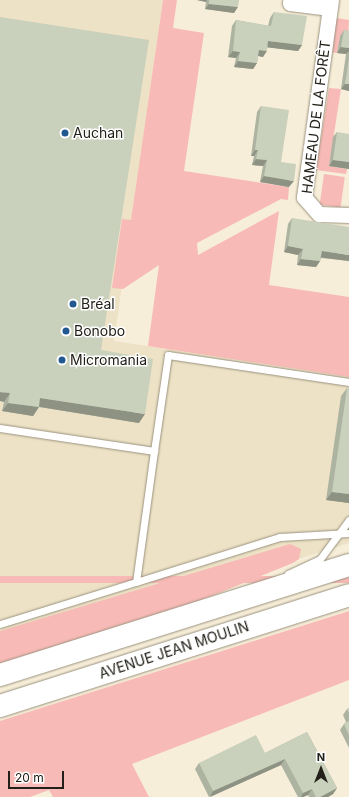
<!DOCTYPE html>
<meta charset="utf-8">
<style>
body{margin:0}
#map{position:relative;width:349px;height:797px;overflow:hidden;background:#f7eed9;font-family:Inter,sans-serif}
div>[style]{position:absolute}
.built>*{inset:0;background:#ede2c6}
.green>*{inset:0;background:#f8bab6;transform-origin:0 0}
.roads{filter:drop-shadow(0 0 1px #9a927f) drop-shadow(0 0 1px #9a927f)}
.lane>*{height:7px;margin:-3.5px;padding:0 3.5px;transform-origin:3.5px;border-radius:3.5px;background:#fff}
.street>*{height:15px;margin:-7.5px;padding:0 7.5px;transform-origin:7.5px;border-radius:7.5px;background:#fff}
.primary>*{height:22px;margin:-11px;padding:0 11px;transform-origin:11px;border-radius:11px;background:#fff}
.wall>*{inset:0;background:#adb3a1}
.shaded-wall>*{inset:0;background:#8d9283}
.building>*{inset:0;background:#c9d0bb}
.dots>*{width:11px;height:11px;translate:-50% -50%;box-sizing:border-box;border:2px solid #fff;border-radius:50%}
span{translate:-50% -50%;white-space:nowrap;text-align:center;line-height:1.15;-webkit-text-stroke:3px #fff;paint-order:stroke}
.street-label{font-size:14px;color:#232019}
.poi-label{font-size:14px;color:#232019}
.left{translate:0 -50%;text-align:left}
.north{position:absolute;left:301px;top:749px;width:40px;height:40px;-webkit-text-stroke:3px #fff;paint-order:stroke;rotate:0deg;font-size:11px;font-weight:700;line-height:16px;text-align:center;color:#232019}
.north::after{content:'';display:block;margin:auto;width:14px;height:18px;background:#232019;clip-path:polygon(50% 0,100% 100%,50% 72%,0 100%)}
.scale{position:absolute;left:8px;top:771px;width:56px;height:18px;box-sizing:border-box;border:2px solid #232019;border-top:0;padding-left:5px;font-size:12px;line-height:14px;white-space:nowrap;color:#232019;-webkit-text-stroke:3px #fff;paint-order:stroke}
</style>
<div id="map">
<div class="built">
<div style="clip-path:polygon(0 0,163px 0,114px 341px,349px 377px,349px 543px,0 654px)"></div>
</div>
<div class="green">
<div style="clip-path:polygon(163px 0,177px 0,173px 28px,204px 33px,184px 171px,289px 187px,288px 200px,281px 199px,197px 243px,198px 255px,279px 211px,269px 285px,349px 297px,349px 377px,148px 346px,159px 265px,123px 289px,112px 288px,122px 219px,131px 220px)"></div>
<div style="clip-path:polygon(336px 18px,349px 20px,348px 37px,340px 36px,337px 53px,331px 52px)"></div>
<div style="clip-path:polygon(329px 88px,341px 89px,329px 166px,347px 169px,346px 174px,316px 170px)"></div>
<div style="left:324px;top:174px;width:21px;height:31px;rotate:8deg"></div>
<div style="clip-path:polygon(290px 544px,301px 549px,299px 559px,293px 563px,172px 612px,0 665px,0 631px)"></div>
<div style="left:349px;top:576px;width:7px;height:366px;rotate:90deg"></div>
<div style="clip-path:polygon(349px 611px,349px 680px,132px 764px,149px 797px,53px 797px,49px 790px,30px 797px,0 797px,0 721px)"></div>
</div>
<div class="roads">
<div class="lane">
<div style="left:0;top:428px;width:156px;rotate:8.5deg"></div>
<div style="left:154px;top:451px;width:132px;rotate:97.8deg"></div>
<div style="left:136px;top:582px;width:151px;rotate:-17.4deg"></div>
<div style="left:280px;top:537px;width:69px;rotate:-3.3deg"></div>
<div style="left:154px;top:451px;width:97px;rotate:-81.7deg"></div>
<div style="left:168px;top:355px;width:183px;rotate:8.5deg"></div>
<div style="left:288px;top:574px;width:35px;rotate:-25deg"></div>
<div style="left:320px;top:559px;width:49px;rotate:-53.4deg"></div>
<div style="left:0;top:624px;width:142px;rotate:-17.2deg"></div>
</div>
<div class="street">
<div style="left:291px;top:0;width:3px;rotate:108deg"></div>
<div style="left:290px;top:3px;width:40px;rotate:7.1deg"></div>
<div style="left:331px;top:0;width:199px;rotate:97.8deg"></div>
<div style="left:304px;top:197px;width:23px;rotate:49deg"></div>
<div style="left:319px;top:214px;width:30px;rotate:2deg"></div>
</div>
<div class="primary">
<div style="left:0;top:675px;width:366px;rotate:-17.5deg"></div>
<div style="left:0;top:706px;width:366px;rotate:-17.6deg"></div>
</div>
</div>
<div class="wall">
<div style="clip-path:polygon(197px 0,239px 0,234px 13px,205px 9px,206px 2px)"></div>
<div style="clip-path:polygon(274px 12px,302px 45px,298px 51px,267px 47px,263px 57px,258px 56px,257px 63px,253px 69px,234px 67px,236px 58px,228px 57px,232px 26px,236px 20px,268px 26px,270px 18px)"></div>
<div style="clip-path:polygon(0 17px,101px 350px,139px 423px,39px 407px,33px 416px,2px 411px,4px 402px)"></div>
<div style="clip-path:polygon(344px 30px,349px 31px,349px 91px,341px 89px,346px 54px,337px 53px,340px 36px)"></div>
<div style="clip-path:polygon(261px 106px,281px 162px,289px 187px,260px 182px,263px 166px,252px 165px,254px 156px,251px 156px,257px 112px)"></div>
<div style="clip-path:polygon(337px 132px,349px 169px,329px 166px,333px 137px)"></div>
<div style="clip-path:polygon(292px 218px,349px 261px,321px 258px,320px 261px,316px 267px,297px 265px,298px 255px,284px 252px,288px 224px)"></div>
<div style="clip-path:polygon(347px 388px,349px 503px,326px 500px,341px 396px)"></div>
<div style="clip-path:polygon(349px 708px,349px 748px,340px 730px,344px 724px,346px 722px,343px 715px,347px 709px)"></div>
<div style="clip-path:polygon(307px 732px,337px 788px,333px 794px,328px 797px,309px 797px,308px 795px,303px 797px,298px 797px,281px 765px,209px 797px,195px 769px,199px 763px,265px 753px)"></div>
</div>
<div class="shaded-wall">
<div style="clip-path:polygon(197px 0,207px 0,206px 2px)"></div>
<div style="clip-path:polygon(209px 4px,238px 7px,234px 13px,205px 9px)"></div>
<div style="clip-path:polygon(268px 41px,302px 45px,298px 51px,264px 47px)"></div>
<div style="clip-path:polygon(341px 47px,349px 48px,349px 51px,346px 54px,337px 53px)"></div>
<div style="clip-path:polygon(259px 50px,267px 51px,263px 57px,254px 55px)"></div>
<div style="clip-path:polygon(233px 51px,240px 52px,236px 58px,228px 57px)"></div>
<div style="clip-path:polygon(238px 61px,257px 63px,253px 69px,234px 67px)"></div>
<div style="clip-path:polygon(345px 84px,349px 84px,349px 91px,341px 89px)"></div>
<div style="clip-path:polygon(255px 150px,258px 150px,254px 156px,251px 156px)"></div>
<div style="clip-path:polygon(256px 159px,267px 160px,263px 166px,252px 165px)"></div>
<div style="clip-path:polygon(333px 160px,349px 162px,349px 169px,329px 166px)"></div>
<div style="clip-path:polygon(264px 176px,294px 181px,289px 187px,260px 182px)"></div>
<div style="clip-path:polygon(288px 246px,303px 249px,298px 255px,284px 252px)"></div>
<div style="clip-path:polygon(322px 251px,349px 255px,349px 261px,318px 257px)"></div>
<div style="clip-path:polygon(301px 259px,320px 261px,316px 267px,297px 265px)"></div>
<div style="clip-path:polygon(0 392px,10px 393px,4px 402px,0 401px)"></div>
<div style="clip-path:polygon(40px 398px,145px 414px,139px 423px,34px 406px)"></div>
<div style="clip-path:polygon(8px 403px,39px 407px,33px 416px,2px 411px)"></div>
<div style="clip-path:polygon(332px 492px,349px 494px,349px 503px,326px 500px)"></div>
<div style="clip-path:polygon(285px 759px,281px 765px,210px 797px,213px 791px)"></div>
<div style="clip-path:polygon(337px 788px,333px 794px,328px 797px,320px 797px)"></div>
<div style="clip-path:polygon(312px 789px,308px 795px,303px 797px,301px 797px,303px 793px)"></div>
</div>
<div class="building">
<div style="clip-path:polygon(209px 0,239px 0,238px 7px,209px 4px)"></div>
<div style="clip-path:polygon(274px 12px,307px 16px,302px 45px,268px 41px,267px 51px,259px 50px,257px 63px,238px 61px,240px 52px,233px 51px,236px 20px,271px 26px)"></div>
<div style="clip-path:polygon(0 17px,149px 40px,101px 350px,153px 359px,145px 414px,40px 398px,39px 407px,8px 403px,10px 393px,0 392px)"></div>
<div style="clip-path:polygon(344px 30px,349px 31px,349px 48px,341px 47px)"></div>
<div style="clip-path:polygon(349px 58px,349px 84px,345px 84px)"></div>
<div style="clip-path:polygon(261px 106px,289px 110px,281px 162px,296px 164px,294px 181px,264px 176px,267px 160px,256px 159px,258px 150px,255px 150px)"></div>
<div style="clip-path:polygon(337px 132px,349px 134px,349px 162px,333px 160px)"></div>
<div style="clip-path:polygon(292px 218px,349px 227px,349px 255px,322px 251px,320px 261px,301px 259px,303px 249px,288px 246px)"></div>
<div style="clip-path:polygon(347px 388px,349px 388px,349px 494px,332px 492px)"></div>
<div style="clip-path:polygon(349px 708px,349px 713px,347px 709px)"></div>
<div style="clip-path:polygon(349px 721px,349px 735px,344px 724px)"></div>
<div style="clip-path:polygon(307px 732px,337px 788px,320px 797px,316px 797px,312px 789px,303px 793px,285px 759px,213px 791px,199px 763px,256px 735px,265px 753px)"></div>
</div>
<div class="dots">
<div style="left:65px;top:133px;background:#215890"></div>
<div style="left:73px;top:304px;background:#215890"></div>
<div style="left:66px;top:331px;background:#215890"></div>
<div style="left:62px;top:360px;background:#215890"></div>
</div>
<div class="street-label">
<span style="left:316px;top:117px;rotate:-83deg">HAMEAU DE LA FORÊT</span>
<span style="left:174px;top:650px;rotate:-18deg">AVENUE JEAN MOULIN</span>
</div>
<div class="poi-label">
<span class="left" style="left:73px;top:133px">Auchan</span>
<span class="left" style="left:81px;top:304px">Bréal</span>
<span class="left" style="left:74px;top:331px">Bonobo</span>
<span class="left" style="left:70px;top:360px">Micromania</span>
</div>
<div class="north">N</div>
<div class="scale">20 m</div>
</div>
